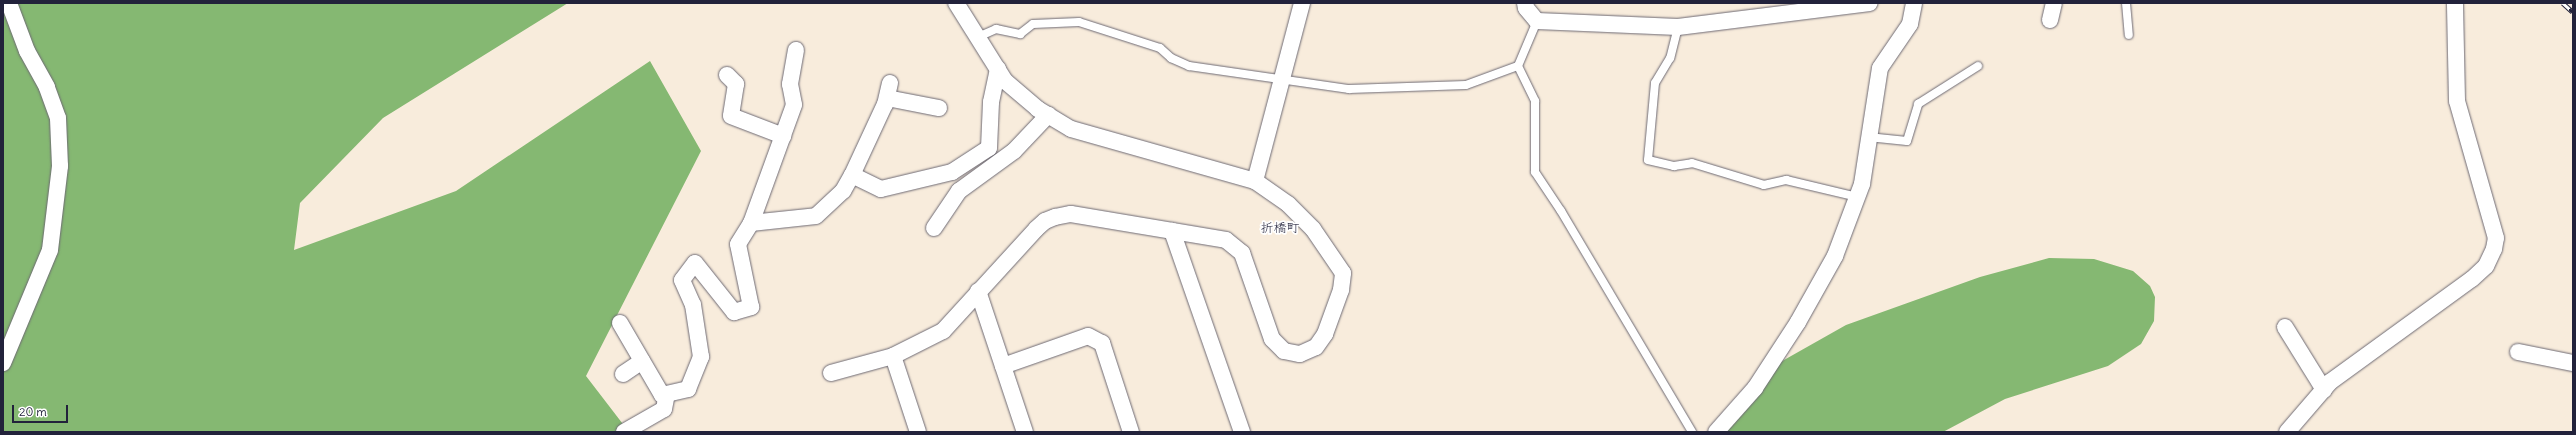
<!DOCTYPE html>
<meta charset="utf-8">
<style>
body{margin:0}
#map{position:relative;width:2576px;height:435px;overflow:hidden;background:#f8ecdc;font-family:Delius,"Klee One",sans-serif}
div>[style]{position:absolute}
.forest>*{inset:0;background:#85b872}
.roads{filter:drop-shadow(0 0 1px #6d6973) drop-shadow(0 0 1px #6d6973)}
.service>*{height:8px;margin:-4px;padding:0 4px;transform-origin:4px;border-radius:4px;background:#fff}
.minor>*{height:16px;margin:-8px;padding:0 8px;transform-origin:8px;border-radius:8px;background:#fff}
.rail>*{height:4.5px;margin-top:-2.25px;transform-origin:0;background:repeating-linear-gradient(90deg,#fff 0 9px,#22223b 0 18px);box-sizing:border-box;border-block:1px solid #22223b}
span{translate:-50% -50%;white-space:nowrap;text-align:center;line-height:1.15;-webkit-text-stroke:3.5px #fff;paint-order:stroke}
.quarter-label{font-size:13px;color:#22223b}
.frame{position:absolute;inset:0;border:4px solid #22223b;pointer-events:none}
.scale{position:absolute;left:12px;top:405px;width:56px;height:18px;box-sizing:border-box;border:2px solid #22223b;border-top:0;padding-left:5px;font-size:12px;line-height:14px;white-space:nowrap;color:#22223b;-webkit-text-stroke:3px #fff;paint-order:stroke}
</style>
<div id="map">
<div class="forest">
<div style="clip-path:polygon(3px 3px,568px 3px,383px 118px,300px 203px,294px 250px,456px 191px,650px 61px,701px 151px,586px 376px,629px 432px,3px 432px)"></div>
<div style="clip-path:polygon(2049px 258px,2094px 259px,2133px 271px,2150px 286px,2155px 297px,2154px 321px,2141px 344px,2108px 366px,2005px 399px,1943px 432px,1717px 432px,1741px 393px,1784px 360px,1846px 325px,1980px 277px)"></div>
</div>
<div class="roads">
<div class="service">
<div style="left:2126px;top:3px;width:32px;rotate:85deg"></div>
<div style="left:1678px;top:27px;width:32px;rotate:104deg"></div>
<div style="left:1670px;top:58px;width:29px;rotate:121deg"></div>
<div style="left:1655px;top:83px;width:77px;rotate:95.2deg"></div>
<div style="left:1648px;top:160px;width:27px;rotate:13deg"></div>
<div style="left:1674px;top:166px;width:18px;rotate:-9deg"></div>
<div style="left:1692px;top:163px;width:75px;rotate:17deg"></div>
<div style="left:1764px;top:185px;width:23px;rotate:-13deg"></div>
<div style="left:1786px;top:180px;width:74px;rotate:13.3deg"></div>
<div style="left:978px;top:37px;width:20px;rotate:-24deg"></div>
<div style="left:996px;top:29px;width:25px;rotate:12deg"></div>
<div style="left:1020px;top:34px;width:16px;rotate:-38deg"></div>
<div style="left:1033px;top:24px;width:46px;rotate:-2.5deg"></div>
<div style="left:1079px;top:22px;width:85px;rotate:17.8deg"></div>
<div style="left:1160px;top:48px;width:15px;rotate:42deg"></div>
<div style="left:1171px;top:58px;width:20px;rotate:24deg"></div>
<div style="left:1189px;top:66px;width:162px;rotate:8.2deg"></div>
<div style="left:1349px;top:89px;width:117px;rotate:-2deg"></div>
<div style="left:1466px;top:85px;width:55px;rotate:-20.1deg"></div>
<div style="left:1518px;top:66px;width:49px;rotate:-67.1deg"></div>
<div style="left:1518px;top:66px;width:39px;rotate:64deg"></div>
<div style="left:1535px;top:101px;width:71px;rotate:90deg"></div>
<div style="left:1535px;top:172px;width:47px;rotate:56.3deg"></div>
<div style="left:1561px;top:211px;width:257px;rotate:59.3deg"></div>
<div style="left:1868px;top:137px;width:39px;rotate:6deg"></div>
<div style="left:1907px;top:141px;width:39px;rotate:-73deg"></div>
<div style="left:1918px;top:104px;width:71px;rotate:-32.3deg"></div>
</div>
<div class="minor">
<div style="left:1525px;top:3px;width:5px;rotate:79deg"></div>
<div style="left:1526px;top:8px;width:17px;rotate:50deg"></div>
<div style="left:1537px;top:21px;width:141px;rotate:2.4deg"></div>
<div style="left:1678px;top:27px;width:193px;rotate:-7.1deg"></div>
<div style="left:2050px;top:20px;width:17px;rotate:-77deg"></div>
<div style="left:796px;top:50px;width:35px;rotate:100deg"></div>
<div style="left:790px;top:84px;width:21px;rotate:79deg"></div>
<div style="left:794px;top:105px;width:126px;rotate:110deg"></div>
<div style="left:751px;top:223px;width:65px;rotate:-6.1deg"></div>
<div style="left:816px;top:216px;width:37px;rotate:-43deg"></div>
<div style="left:843px;top:191px;width:18px;rotate:-61deg"></div>
<div style="left:727px;top:75px;width:13px;rotate:45deg"></div>
<div style="left:736px;top:84px;width:32px;rotate:99deg"></div>
<div style="left:731px;top:116px;width:56px;rotate:21deg"></div>
<div style="left:890px;top:83px;width:22px;rotate:103deg"></div>
<div style="left:885px;top:104px;width:78px;rotate:114.9deg"></div>
<div style="left:852px;top:175px;width:32px;rotate:26deg"></div>
<div style="left:881px;top:189px;width:73px;rotate:-13.5deg"></div>
<div style="left:952px;top:172px;width:44px;rotate:-33deg"></div>
<div style="left:989px;top:148px;width:46px;rotate:-87.5deg"></div>
<div style="left:991px;top:102px;width:34px;rotate:-78deg"></div>
<div style="left:887px;top:98px;width:53px;rotate:10.9deg"></div>
<div style="left:1255px;top:181px;width:184px;rotate:-75.2deg"></div>
<div style="left:934px;top:228px;width:45px;rotate:-56deg"></div>
<div style="left:959px;top:191px;width:68px;rotate:-36deg"></div>
<div style="left:1014px;top:151px;width:50px;rotate:-46.6deg"></div>
<div style="left:1172px;top:231px;width:213px;rotate:70.8deg"></div>
<div style="left:978px;top:291px;width:149px;rotate:71.6deg"></div>
<div style="left:620px;top:323px;width:83px;rotate:59.7deg"></div>
<div style="left:662px;top:395px;width:27px;rotate:-13deg"></div>
<div style="left:688px;top:389px;width:35px;rotate:-68deg"></div>
<div style="left:701px;top:357px;width:53px;rotate:-98.7deg"></div>
<div style="left:693px;top:305px;width:27px;rotate:-114deg"></div>
<div style="left:682px;top:280px;width:21px;rotate:-53deg"></div>
<div style="left:695px;top:263px;width:63px;rotate:51.5deg"></div>
<div style="left:734px;top:312px;width:18px;rotate:-16deg"></div>
<div style="left:751px;top:307px;width:64px;rotate:-101.7deg"></div>
<div style="left:738px;top:244px;width:25px;rotate:-58deg"></div>
<div style="left:2285px;top:327px;width:74px;rotate:58.2deg"></div>
<div style="left:2518px;top:352px;width:56px;rotate:11.3deg"></div>
<div style="left:3px;top:363px;width:122px;rotate:-67.4deg"></div>
<div style="left:50px;top:250px;width:85px;rotate:-83.2deg"></div>
<div style="left:60px;top:166px;width:48px;rotate:-92.4deg"></div>
<div style="left:58px;top:118px;width:33px;rotate:-110deg"></div>
<div style="left:47px;top:87px;width:41px;rotate:-119.1deg"></div>
<div style="left:27px;top:51px;width:51px;rotate:-110.6deg"></div>
<div style="left:1003px;top:366px;width:90px;rotate:-19.4deg"></div>
<div style="left:1088px;top:336px;width:16px;rotate:27deg"></div>
<div style="left:1102px;top:343px;width:94px;rotate:72deg"></div>
<div style="left:831px;top:373px;width:64px;rotate:-15.3deg"></div>
<div style="left:623px;top:374px;width:23px;rotate:-34deg"></div>
<div style="left:624px;top:432px;width:46px;rotate:-29.9deg"></div>
<div style="left:664px;top:409px;width:15px;rotate:-79deg"></div>
<div style="left:918px;top:432px;width:80px;rotate:-108.2deg"></div>
<div style="left:893px;top:356px;width:56px;rotate:-26.6deg"></div>
<div style="left:943px;top:331px;width:138px;rotate:-47.6deg"></div>
<div style="left:1036px;top:229px;width:12px;rotate:-42deg"></div>
<div style="left:1045px;top:221px;width:11px;rotate:-22deg"></div>
<div style="left:1055px;top:217px;width:16px;rotate:-11deg"></div>
<div style="left:1071px;top:214px;width:157px;rotate:9.5deg"></div>
<div style="left:1226px;top:240px;width:21px;rotate:39deg"></div>
<div style="left:1242px;top:253px;width:91px;rotate:70.8deg"></div>
<div style="left:1272px;top:339px;width:17px;rotate:45deg"></div>
<div style="left:1284px;top:351px;width:16px;rotate:11deg"></div>
<div style="left:1300px;top:354px;width:17px;rotate:-24deg"></div>
<div style="left:1316px;top:347px;width:16px;rotate:-55deg"></div>
<div style="left:1325px;top:334px;width:47px;rotate:-70deg"></div>
<div style="left:1341px;top:290px;width:17px;rotate:-83deg"></div>
<div style="left:1343px;top:273px;width:53px;rotate:-124.3deg"></div>
<div style="left:1313px;top:229px;width:35px;rotate:-135deg"></div>
<div style="left:1288px;top:204px;width:40px;rotate:-145.1deg"></div>
<div style="left:1255px;top:181px;width:191px;rotate:-164.2deg"></div>
<div style="left:1071px;top:129px;width:39px;rotate:-149deg"></div>
<div style="left:1038px;top:109px;width:43px;rotate:-139.7deg"></div>
<div style="left:1005px;top:81px;width:92px;rotate:-122.1deg"></div>
<div style="left:1716px;top:432px;width:59px;rotate:-48.4deg"></div>
<div style="left:1755px;top:388px;width:79px;rotate:-56.9deg"></div>
<div style="left:1798px;top:322px;width:76px;rotate:-60.7deg"></div>
<div style="left:1835px;top:256px;width:77px;rotate:-69.4deg"></div>
<div style="left:1862px;top:184px;width:117px;rotate:-81.2deg"></div>
<div style="left:1880px;top:68px;width:53px;rotate:-55.7deg"></div>
<div style="left:1910px;top:24px;width:21px;rotate:-79deg"></div>
<div style="left:2287px;top:432px;width:66px;rotate:-49.3deg"></div>
<div style="left:2330px;top:382px;width:175px;rotate:-36deg"></div>
<div style="left:2472px;top:279px;width:19px;rotate:-43deg"></div>
<div style="left:2486px;top:266px;width:19px;rotate:-65deg"></div>
<div style="left:2494px;top:249px;width:11px;rotate:-80deg"></div>
<div style="left:2496px;top:238px;width:142px;rotate:-105.9deg"></div>
<div style="left:2457px;top:101px;width:98px;rotate:-91.2deg"></div>
</div>
</div>
<div class="rail">
<div style="left:2563px;top:3px;width:13px;rotate:42deg"></div>
</div>
<div class="quarter-label">
<span style="left:1280px;top:228px">折橋町</span>
</div>
<div class="frame"></div>
<div class="scale">20 m</div>
</div>
